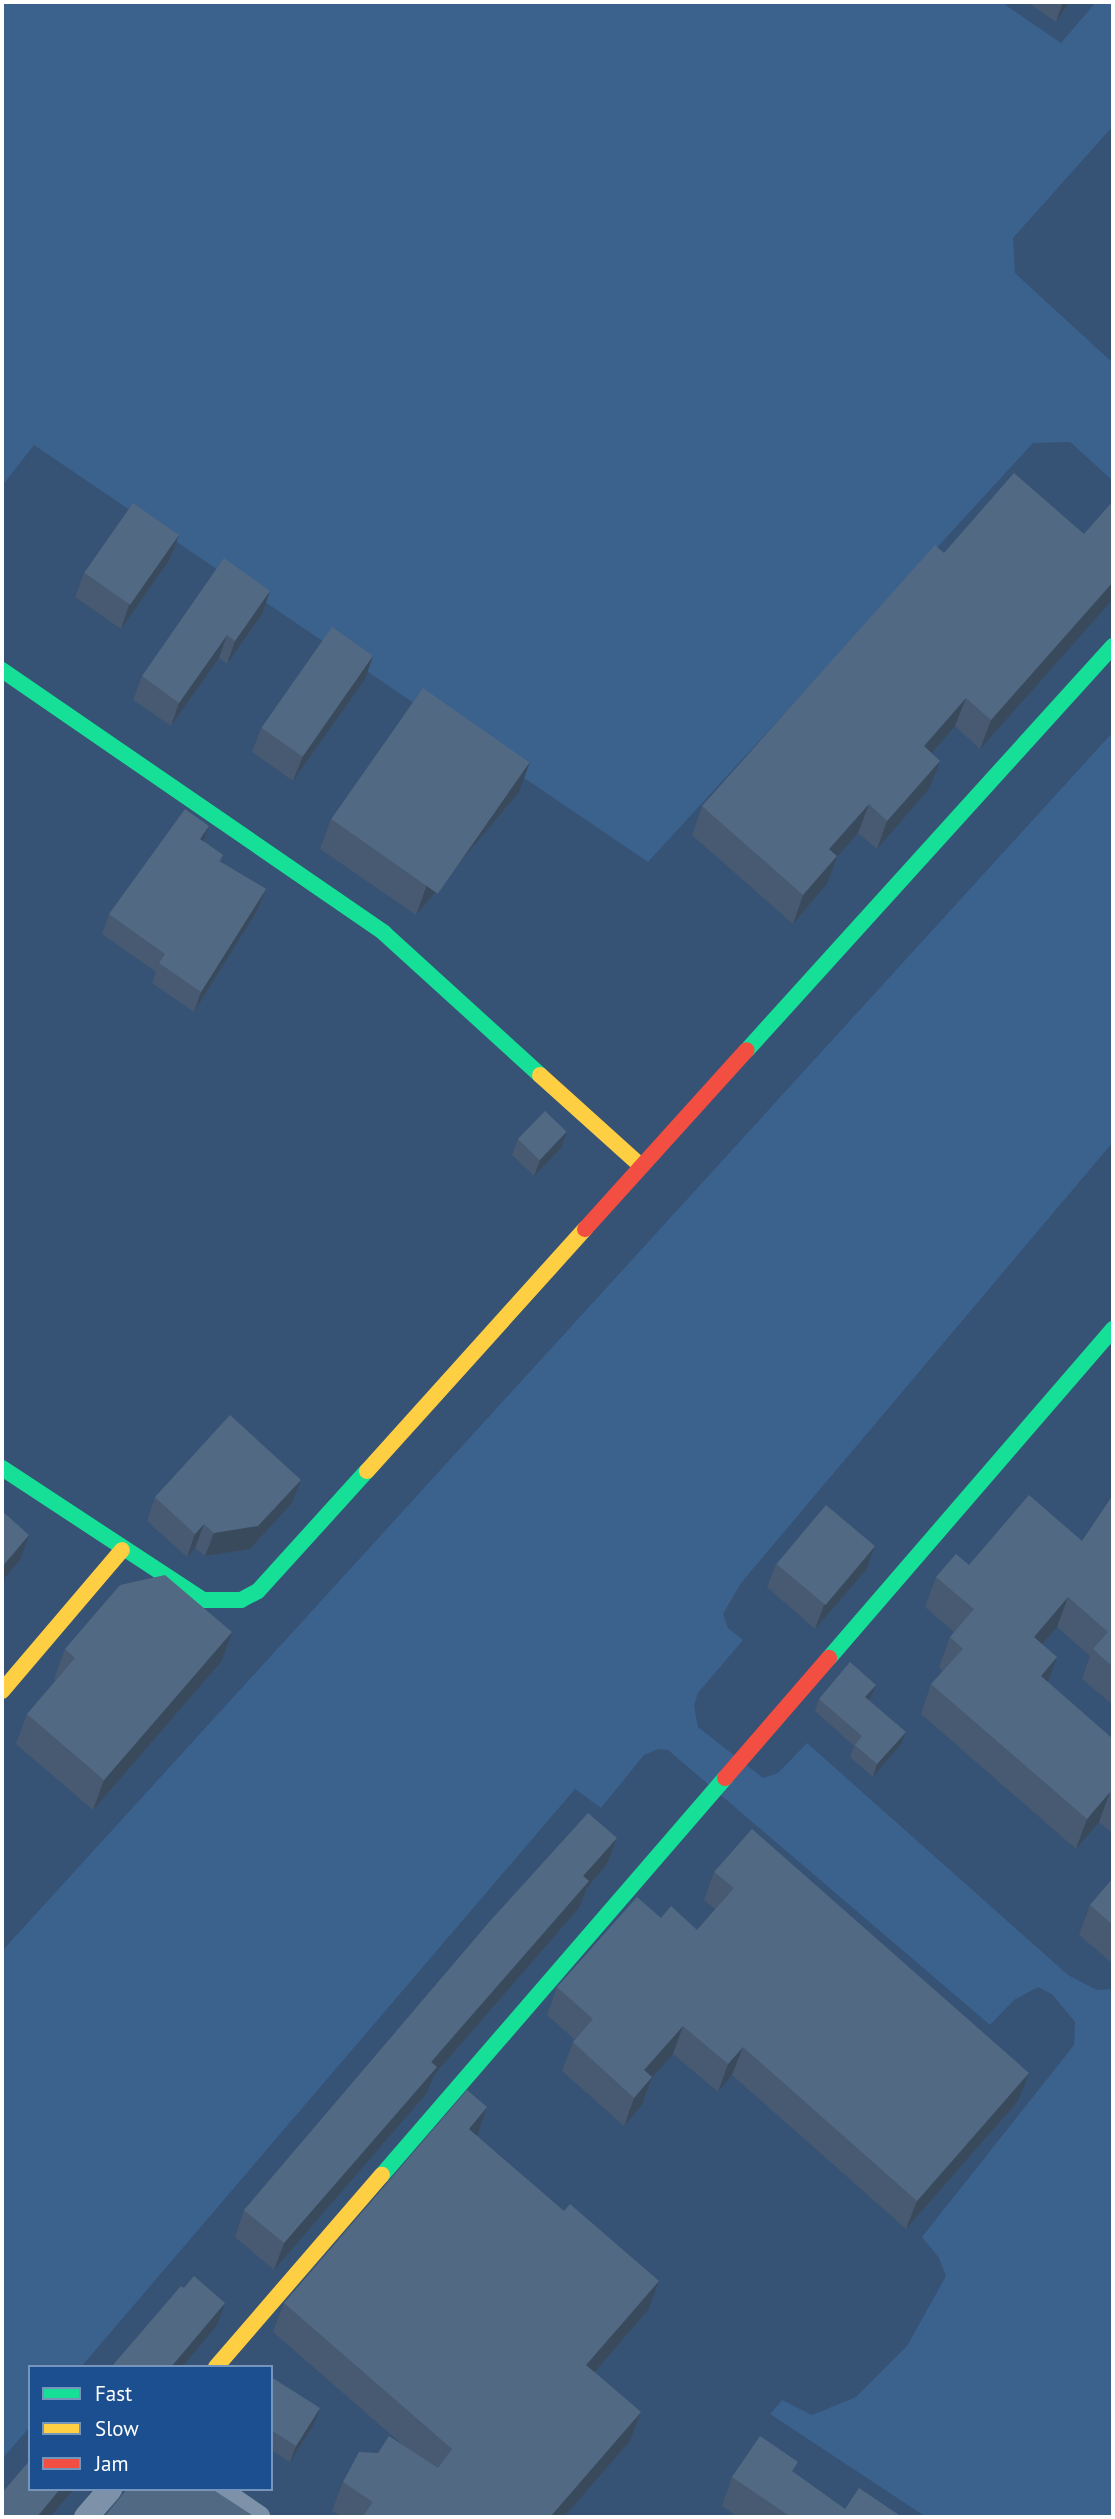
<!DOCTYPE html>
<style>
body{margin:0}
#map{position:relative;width:1115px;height:2519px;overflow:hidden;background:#365274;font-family:"PT Sans",sans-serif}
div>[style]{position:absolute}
.water>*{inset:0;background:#3b618d}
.street>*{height:24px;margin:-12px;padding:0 12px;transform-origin:12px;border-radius:12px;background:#7d92a8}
.fast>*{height:16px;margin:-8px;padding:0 8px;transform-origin:8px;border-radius:8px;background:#16e098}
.slow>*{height:16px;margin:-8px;padding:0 8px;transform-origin:8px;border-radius:8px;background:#ffcf43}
.jam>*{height:16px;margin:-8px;padding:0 8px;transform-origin:8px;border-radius:8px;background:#f24e42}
.wall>*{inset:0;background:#475a72}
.shaded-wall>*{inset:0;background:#394a5c}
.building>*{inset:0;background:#526984;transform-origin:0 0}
span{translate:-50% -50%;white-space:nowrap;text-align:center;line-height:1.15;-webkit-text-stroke:5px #1b4f8f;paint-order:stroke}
.frame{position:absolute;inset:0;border:4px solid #fff;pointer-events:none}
.legend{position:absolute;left:28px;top:2365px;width:245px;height:126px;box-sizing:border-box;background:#1b4f8f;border:2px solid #7695bc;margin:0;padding:9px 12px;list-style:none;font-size:21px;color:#fff}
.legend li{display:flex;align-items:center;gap:14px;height:35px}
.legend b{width:35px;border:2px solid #7695bc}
</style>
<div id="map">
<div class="water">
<div style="clip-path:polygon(2px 2px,1001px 2px,1061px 43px,1096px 2px,1113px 2px,1113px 126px,1013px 238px,1015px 273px,1113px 363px,1113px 481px,1070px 442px,1033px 443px,648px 862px,34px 445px,2px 486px)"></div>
<div style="clip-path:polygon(1113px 732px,1113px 1142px,741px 1583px,723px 1614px,728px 1628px,743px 1640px,698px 1693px,694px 1706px,698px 1727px,763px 1778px,778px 1773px,807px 1743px,1068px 1975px,1097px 1990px,1113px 1989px,1113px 2517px,926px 2517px,770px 2414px,782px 2400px,812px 2415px,856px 2397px,907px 2346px,946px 2276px,939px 2258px,922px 2237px,1074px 2045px,1075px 2022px,1052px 1994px,1038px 1987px,1014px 2000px,990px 2025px,668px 1750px,658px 1749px,644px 1755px,601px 1808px,575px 1789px,81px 2367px,30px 2367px,30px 2427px,2px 2459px,2px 1951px)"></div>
</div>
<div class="street">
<div style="left:217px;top:2489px;width:50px;rotate:34.3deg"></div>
<div style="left:86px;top:2517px;width:37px;rotate:-49deg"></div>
</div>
<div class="fast">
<div style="left:2px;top:670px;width:464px;rotate:34.5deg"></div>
<div style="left:384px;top:933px;width:211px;rotate:42.3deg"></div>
<div style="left:747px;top:1050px;width:545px;rotate:-47.83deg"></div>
<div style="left:2px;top:1468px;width:240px;rotate:33.3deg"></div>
<div style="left:203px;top:1600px;width:38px"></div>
<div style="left:241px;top:1600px;width:19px;rotate:-28deg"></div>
<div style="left:258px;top:1591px;width:162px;rotate:-47.8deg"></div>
<div style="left:829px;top:1658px;width:435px;rotate:-49.2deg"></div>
<div style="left:382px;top:2175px;width:525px;rotate:-49.17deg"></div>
</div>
<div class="slow">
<div style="left:540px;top:1075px;width:135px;rotate:42deg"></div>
<div style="left:367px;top:1471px;width:326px;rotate:-48deg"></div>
<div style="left:2px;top:1691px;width:185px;rotate:-49.6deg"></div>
<div style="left:216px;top:2367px;width:254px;rotate:-49.2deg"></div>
</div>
<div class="jam">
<div style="left:585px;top:1229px;width:241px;rotate:-47.9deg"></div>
<div style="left:725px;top:1778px;width:159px;rotate:-49.1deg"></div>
</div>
<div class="wall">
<div style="clip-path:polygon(1027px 2px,1069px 2px,1056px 22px)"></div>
<div style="clip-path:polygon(1084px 534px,980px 749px,955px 726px,932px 753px,929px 789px,877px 849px,858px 833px,837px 857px,827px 884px,793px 924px,692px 835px,702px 806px,944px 553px)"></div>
<div style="clip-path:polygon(179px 535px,170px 559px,121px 629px,75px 597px,84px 573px)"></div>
<div style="clip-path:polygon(270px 591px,262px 614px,227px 664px,219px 658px,171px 726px,133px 700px,142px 676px)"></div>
<div style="clip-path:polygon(373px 656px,365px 679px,293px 781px,252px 752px,261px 728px)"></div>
<div style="clip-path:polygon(519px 792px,416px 915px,320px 849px,331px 819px)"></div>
<div style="clip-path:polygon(209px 826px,204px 841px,223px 855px,221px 862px,266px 889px,258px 909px,194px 1012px,152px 983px,156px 972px,102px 934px,109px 914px)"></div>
<div style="clip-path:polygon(518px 1139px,561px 1148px,534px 1176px,512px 1155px)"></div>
<div style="clip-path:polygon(301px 1480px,292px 1503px,250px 1549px,205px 1556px,195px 1548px,187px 1557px,147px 1521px,155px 1497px)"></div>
<div style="clip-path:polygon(1113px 1495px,1113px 1705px,1082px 1679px,1090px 1656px,1057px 1627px,1042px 1645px,1057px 1657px,1048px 1682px,1113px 1739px,1113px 1834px,1099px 1822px,1076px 1849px,921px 1714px,931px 1684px,943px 1671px,939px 1667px,950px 1637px,954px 1632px,925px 1607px,936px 1577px,969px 1565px,1082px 1541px)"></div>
<div style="clip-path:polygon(776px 1564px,866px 1570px,815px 1629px,767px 1587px)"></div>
<div style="clip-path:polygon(65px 1649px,221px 1662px,93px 1810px,16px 1744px,27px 1714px,56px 1680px,54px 1679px)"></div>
<div style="clip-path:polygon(876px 1685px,871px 1697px,869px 1700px,901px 1744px,873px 1777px,850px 1757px,854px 1746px,815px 1711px,819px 1699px)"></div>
<div style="clip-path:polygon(617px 1838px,607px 1864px,587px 1888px,579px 1908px,434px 2075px,427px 2093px,274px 2270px,235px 2237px,244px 2210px)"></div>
<div style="clip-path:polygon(714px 1872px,1018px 2101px,906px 2229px,732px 2075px,718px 2092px,673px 2054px,651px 2079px,642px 2105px,624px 2126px,562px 2071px,573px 2042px,575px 2040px,547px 2015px,557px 1987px,661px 1918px,697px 1930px,715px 1909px,704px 1900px)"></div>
<div style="clip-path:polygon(1113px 1878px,1113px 1964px,1079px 1935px,1090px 1905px)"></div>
<div style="clip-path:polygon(477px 2135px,648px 2310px,595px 2372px,641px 2412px,630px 2441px,564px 2517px,342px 2517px,332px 2511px,343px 2482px,378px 2453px,404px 2446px,273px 2332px,284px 2303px)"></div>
<div style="clip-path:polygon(271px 2377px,314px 2424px,290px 2462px,271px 2450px)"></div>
<div style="clip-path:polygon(794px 2473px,845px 2509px,902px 2517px,738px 2517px,722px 2506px,732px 2477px)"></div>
</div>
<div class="shaded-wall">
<div style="clip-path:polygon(1063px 2px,1069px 2px,1056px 22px)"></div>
<div style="clip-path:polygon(179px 535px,170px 559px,121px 629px,129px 605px)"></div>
<div style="clip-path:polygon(1113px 574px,1113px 599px,980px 749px,991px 720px)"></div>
<div style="clip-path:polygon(270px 591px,262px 614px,227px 664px,235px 641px)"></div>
<div style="clip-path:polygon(227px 635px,219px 658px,171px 726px,179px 703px)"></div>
<div style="clip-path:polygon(373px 656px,365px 679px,293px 781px,302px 758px)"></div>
<div style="clip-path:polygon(966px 698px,955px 726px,913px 775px,924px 746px)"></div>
<div style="clip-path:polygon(940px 761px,929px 789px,877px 849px,887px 821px)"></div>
<div style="clip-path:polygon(530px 762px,519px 792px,416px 915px,427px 885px)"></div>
<div style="clip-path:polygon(869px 804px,858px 833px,837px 857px,827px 884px,793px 924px,803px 895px,829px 849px)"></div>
<div style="clip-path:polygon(209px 826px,202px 846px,200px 839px)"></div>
<div style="clip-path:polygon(266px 889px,258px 909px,194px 1012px,201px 992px)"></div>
<div style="clip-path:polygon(567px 1132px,561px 1148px,534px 1176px,540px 1160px)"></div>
<div style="clip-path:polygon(301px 1480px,292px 1503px,250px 1549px,205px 1556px,214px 1533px)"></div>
<div style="clip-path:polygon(204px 1524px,195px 1548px,187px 1557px,195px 1534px)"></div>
<div style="clip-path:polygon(29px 1535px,20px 1560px,2px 1581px,2px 1567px)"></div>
<div style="clip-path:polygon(875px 1546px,866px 1570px,815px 1629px,824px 1605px)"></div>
<div style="clip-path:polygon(1068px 1597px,1057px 1627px,1023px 1667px,1034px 1637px)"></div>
<div style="clip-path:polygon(232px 1632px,221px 1662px,93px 1810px,104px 1780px)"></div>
<div style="clip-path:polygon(1057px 1657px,1046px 1687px,1041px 1676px)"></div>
<div style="clip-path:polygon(876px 1685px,871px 1697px,861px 1710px,865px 1697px)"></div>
<div style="clip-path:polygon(906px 1732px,901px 1744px,873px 1777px,877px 1764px)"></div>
<div style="clip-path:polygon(1110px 1792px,1099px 1822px,1076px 1849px,1087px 1819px)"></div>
<div style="clip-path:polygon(617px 1838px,607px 1864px,587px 1888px,579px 1908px,434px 2075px,427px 2093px,274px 2270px,284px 2243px,583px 1876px)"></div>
<div style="clip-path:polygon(683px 2026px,673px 2054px,651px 2079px,642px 2105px,624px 2126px,644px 2070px)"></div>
<div style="clip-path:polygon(743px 2047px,732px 2075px,718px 2092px,728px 2064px)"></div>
<div style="clip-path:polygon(1029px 2073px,1018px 2101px,906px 2229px,917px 2201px)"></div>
<div style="clip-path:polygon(487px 2107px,477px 2136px,469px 2129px)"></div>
<div style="clip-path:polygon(659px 2281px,648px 2310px,576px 2394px,586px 2365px)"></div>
<div style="clip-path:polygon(225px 2303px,217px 2325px,182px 2367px,171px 2367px)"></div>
<div style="clip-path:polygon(320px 2408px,314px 2424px,290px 2462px,296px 2446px)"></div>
<div style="clip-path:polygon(641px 2412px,630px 2441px,564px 2517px,550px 2517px)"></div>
<div style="clip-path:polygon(60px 2489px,74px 2489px,50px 2517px,37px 2517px)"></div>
</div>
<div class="building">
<div style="clip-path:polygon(1014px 473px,1084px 534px,1113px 501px,1113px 582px,991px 720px,966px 698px,924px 746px,940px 761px,887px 821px,869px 804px,829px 849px,837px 856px,803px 895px,702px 806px,935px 545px,944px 553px)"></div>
<div style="left:133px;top:503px;width:56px;height:85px;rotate:35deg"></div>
<div style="clip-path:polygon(224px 558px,270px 591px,235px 641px,227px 635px,179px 703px,142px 676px)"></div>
<div style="left:332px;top:627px;width:50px;height:123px;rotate:35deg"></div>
<div style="left:423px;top:688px;width:130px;height:160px;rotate:35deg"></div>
<div style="clip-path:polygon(185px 809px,209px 826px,200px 839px,223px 855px,219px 861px,266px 889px,201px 992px,159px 963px,165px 954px,109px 914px)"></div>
<div style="left:545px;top:1111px;width:30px;height:39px;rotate:44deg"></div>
<div style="clip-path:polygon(230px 1415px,301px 1480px,258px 1526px,214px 1533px,204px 1524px,195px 1534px,155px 1497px)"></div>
<div style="clip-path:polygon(1029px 1495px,1082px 1541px,1113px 1495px,1113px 1667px,1093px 1649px,1108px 1632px,1068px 1597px,1034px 1637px,1057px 1657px,1041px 1676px,1113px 1739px,1113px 1795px,1110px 1792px,1087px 1819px,931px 1684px,963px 1649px,950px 1637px,974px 1609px,936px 1577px,956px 1554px,969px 1565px)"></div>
<div style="left:826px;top:1505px;width:64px;height:77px;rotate:40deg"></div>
<div style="clip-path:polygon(2px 1511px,29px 1535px,2px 1567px)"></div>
<div style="clip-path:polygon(165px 1575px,232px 1632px,104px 1780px,27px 1714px,75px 1658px,65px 1649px,120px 1585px)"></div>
<div style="clip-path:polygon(850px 1662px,876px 1685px,865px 1697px,906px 1732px,877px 1764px,855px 1745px,862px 1736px,819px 1699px)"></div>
<div style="clip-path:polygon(588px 1813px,617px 1838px,583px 1876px,589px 1881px,431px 2062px,437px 2067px,284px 2243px,244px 2210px,490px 1921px)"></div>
<div style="clip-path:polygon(752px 1829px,1029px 2073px,917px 2201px,743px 2047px,728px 2064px,683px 2026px,644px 2070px,652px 2077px,634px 2098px,573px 2042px,593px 2019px,557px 1987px,637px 1897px,661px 1918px,671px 1906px,697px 1930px,734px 1888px,714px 1872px)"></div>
<div style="clip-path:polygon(1113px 1878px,1113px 1925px,1090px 1905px)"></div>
<div style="clip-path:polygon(467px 2090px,487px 2107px,469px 2129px,564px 2211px,570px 2204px,659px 2281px,586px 2365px,641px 2412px,550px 2517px,365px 2517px,363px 2516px,373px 2502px,343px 2482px,359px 2452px,378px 2453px,389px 2436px,438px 2468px,452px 2449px,284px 2303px)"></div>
<div style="clip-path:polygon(194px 2276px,225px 2303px,171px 2367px,115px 2367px,113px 2365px,181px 2286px,184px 2288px)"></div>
<div style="clip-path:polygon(271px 2377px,320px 2408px,296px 2446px,271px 2430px)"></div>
<div style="clip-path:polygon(760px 2436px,798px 2462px,792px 2471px,845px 2509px,859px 2488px,902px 2517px,791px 2517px,732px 2477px)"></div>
<div style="clip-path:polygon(30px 2460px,30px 2489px,60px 2489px,37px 2517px,2px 2517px,2px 2493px)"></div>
<div style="clip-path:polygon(127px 2489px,212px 2489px,255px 2517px,104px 2517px)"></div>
</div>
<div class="frame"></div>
<ul class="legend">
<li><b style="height:9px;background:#16e098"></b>Fast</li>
<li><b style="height:9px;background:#ffcf43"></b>Slow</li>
<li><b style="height:9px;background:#f24e42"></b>Jam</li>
</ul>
</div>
